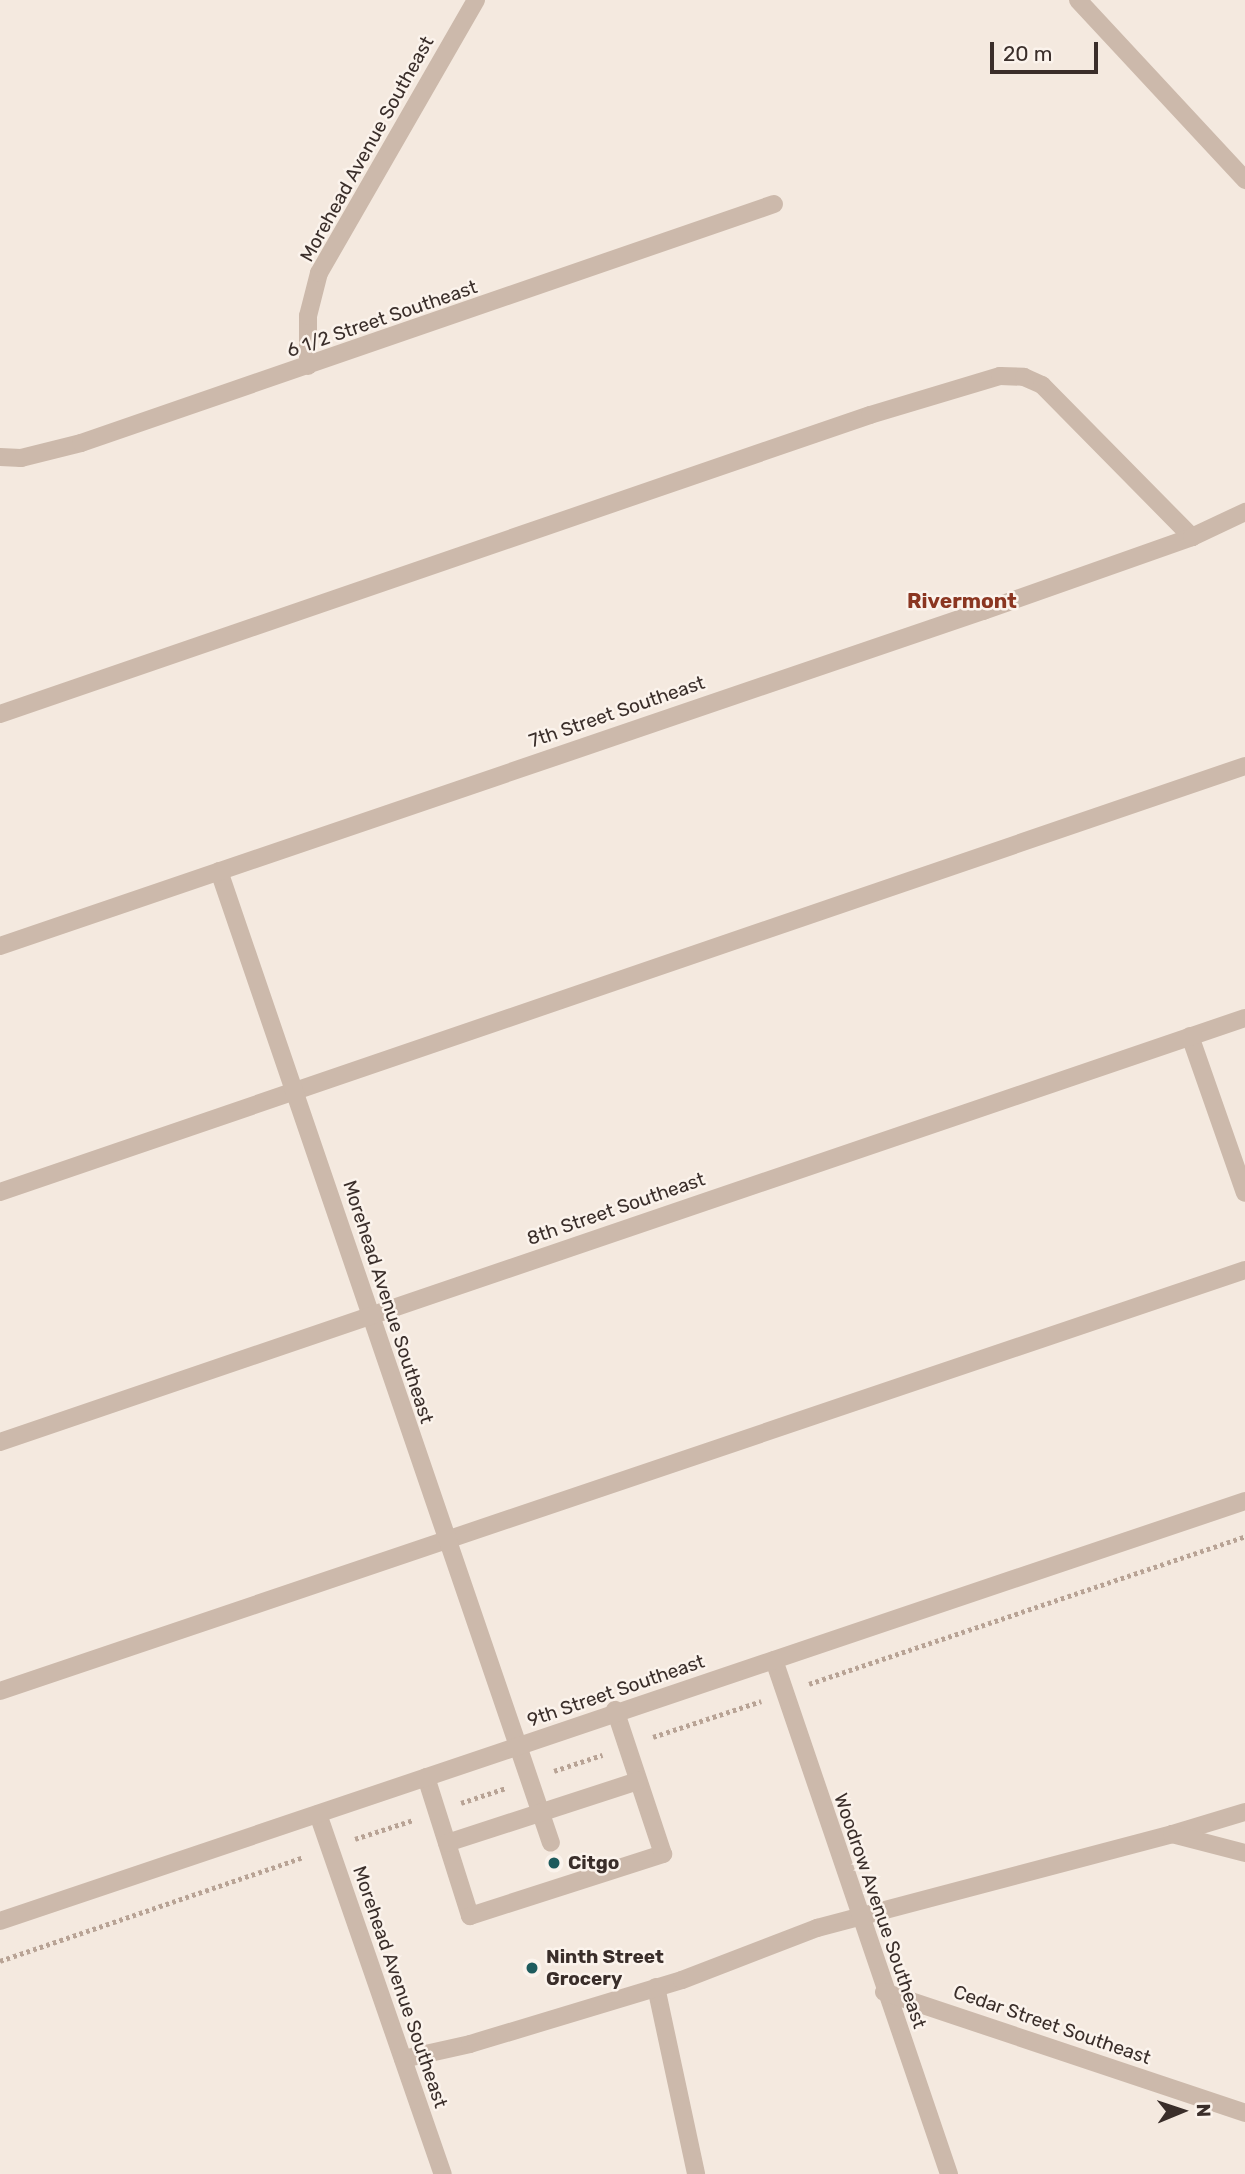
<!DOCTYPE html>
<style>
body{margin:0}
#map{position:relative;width:1245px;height:2174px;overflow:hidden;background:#f4e9df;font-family:Rubik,sans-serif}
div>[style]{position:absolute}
.path>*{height:4.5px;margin-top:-2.25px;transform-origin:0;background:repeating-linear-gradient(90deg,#b8a395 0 3.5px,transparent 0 7px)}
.service>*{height:18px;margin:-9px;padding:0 9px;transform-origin:9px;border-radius:9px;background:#ccb9ab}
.minor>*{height:18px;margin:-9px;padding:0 9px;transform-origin:9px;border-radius:9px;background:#ccb9ab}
.tertiary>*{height:18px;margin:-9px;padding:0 9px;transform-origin:9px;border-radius:9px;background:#ccb9ab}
.dots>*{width:19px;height:19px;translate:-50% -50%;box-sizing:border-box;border:4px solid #fbf3ec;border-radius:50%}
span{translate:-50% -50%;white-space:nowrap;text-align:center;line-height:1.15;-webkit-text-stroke:5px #fbf3ec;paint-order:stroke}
.street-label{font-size:19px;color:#3a2e2a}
.poi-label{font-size:19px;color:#3a2e2a;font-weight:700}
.left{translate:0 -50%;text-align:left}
.neighbourhood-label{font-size:21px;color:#8b3621;font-weight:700}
.north{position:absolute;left:1147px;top:2076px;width:70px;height:70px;-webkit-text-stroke:5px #fbf3ec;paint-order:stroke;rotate:88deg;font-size:19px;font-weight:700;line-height:28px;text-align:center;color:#3a2e2a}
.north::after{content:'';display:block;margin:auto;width:24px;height:32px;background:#3a2e2a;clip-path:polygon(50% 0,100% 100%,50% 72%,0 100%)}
.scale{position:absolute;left:990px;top:42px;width:108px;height:32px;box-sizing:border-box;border:4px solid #3a2e2a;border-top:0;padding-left:9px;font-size:21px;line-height:24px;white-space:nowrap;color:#3a2e2a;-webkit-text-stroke:5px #fbf3ec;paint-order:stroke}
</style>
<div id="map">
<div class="path">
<div style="left:809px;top:1684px;width:460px;rotate:-18.7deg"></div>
<div style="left:653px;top:1737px;width:114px;rotate:-18.4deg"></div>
<div style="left:554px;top:1771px;width:51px;rotate:-18.4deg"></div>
<div style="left:461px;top:1803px;width:47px;rotate:-18.4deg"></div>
<div style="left:355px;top:1839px;width:61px;rotate:-18.1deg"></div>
<div style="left:0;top:1961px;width:321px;rotate:-18.9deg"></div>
</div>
<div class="service">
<div style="left:0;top:714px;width:920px;rotate:-18.97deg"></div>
<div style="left:870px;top:415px;width:136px;rotate:-16.7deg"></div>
<div style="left:1000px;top:376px;width:24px;rotate:2deg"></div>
<div style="left:1024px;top:377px;width:20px;rotate:24deg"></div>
<div style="left:1042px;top:385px;width:214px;rotate:45.4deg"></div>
<div style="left:0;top:1192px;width:1316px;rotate:-18.89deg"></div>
<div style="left:0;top:1691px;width:1314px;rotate:-18.68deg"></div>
<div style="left:518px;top:1746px;width:102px;rotate:71.2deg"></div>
<div style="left:426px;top:1777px;width:146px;rotate:72.4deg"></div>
<div style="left:470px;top:1916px;width:203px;rotate:-17.8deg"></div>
<div style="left:663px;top:1854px;width:152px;rotate:-108.4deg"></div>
<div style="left:1172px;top:1834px;width:76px;rotate:-16.8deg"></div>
<div style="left:447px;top:1843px;width:201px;rotate:-18deg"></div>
<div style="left:656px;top:1987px;width:191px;rotate:77.9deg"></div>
<div style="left:403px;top:2059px;width:69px;rotate:-12.6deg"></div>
<div style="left:470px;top:2044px;width:221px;rotate:-16.8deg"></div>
<div style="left:682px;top:1980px;width:145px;rotate:-21.1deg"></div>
<div style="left:817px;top:1928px;width:367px;rotate:-14.8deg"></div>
<div style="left:1172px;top:1834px;width:75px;rotate:14.6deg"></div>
</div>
<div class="minor">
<div style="left:1078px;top:0;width:246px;rotate:47.1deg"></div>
<div style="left:308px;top:366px;width:50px;rotate:-90deg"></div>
<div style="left:308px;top:316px;width:44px;rotate:-75.7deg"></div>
<div style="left:319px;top:273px;width:315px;rotate:-60.1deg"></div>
<div style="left:0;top:457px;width:21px;rotate:3deg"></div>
<div style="left:21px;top:458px;width:62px;rotate:-14deg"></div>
<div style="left:81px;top:443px;width:733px;rotate:-19.03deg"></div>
<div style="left:219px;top:871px;width:925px;rotate:71.13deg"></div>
<div style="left:0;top:946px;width:1039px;rotate:-18.82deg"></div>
<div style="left:983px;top:611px;width:222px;rotate:-19.5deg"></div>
<div style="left:1192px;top:537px;width:59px;rotate:-25.3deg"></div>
<div style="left:1190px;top:1036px;width:166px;rotate:70.7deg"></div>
<div style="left:0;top:1442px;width:1315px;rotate:-18.81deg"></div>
<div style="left:774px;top:1660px;width:543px;rotate:71.2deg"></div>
<div style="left:318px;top:1814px;width:381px;rotate:70.9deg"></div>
<div style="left:884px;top:1992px;width:381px;rotate:18.5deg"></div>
</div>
<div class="tertiary">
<div style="left:0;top:1921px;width:1314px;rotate:-18.64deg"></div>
</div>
<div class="dots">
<div style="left:554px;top:1863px;background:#1e5b5d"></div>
<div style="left:532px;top:1968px;background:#1e5b5d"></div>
</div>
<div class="street-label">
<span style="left:367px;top:149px;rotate:-61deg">Morehead Avenue Southeast</span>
<span style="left:382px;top:319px;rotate:-19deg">6 1/2 Street Southeast</span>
<span style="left:617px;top:712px;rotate:-19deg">7th Street Southeast</span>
<span style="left:616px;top:1209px;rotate:-19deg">8th Street Southeast</span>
<span style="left:388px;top:1302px;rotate:72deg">Morehead Avenue Southeast</span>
<span style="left:616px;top:1691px;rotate:-19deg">9th Street Southeast</span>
<span style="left:880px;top:1911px;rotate:71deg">Woodrow Avenue Southeast</span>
<span style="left:400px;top:1987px;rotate:71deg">Morehead Avenue Southeast</span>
<span style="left:1052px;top:2025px;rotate:19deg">Cedar Street Southeast</span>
</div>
<div class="poi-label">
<span class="left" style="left:568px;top:1863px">Citgo</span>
<span class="left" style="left:546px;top:1968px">Ninth Street<br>Grocery</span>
</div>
<div class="neighbourhood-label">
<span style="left:962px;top:601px">Rivermont</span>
</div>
<div class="north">N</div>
<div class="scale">20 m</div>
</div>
